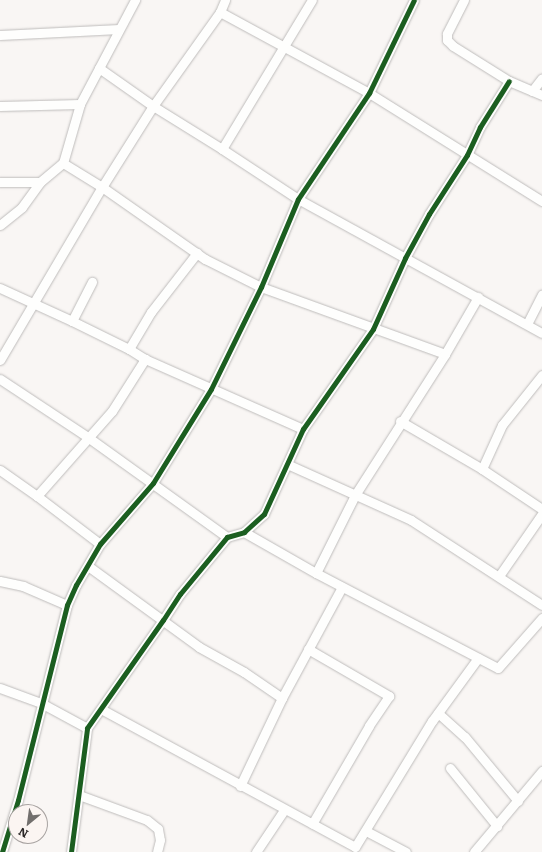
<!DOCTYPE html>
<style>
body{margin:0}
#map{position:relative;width:542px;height:852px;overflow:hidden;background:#f9f6f4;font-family:Literata,serif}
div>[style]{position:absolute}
.roads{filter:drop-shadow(0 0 1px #bebcbb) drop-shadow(0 0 1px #bebcbb)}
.street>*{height:9px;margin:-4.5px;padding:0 4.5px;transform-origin:4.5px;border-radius:4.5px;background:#fefefd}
.cycleway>*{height:5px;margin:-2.5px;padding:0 2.5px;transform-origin:2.5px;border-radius:2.5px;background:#1b5e20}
span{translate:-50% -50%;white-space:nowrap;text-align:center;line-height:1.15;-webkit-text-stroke:3.5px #fbf5f2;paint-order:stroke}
.north{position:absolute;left:8px;top:804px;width:40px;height:40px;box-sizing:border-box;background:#fbf5f2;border:1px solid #a7a2a0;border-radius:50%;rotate:209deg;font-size:11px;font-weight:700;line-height:16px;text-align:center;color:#292625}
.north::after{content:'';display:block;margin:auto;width:14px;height:18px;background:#726f6d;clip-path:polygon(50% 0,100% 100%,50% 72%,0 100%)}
</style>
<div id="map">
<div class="roads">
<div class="street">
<div style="left:464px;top:0;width:38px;rotate:117deg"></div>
<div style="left:447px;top:34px;width:6px;rotate:90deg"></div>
<div style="left:447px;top:40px;width:8px;rotate:45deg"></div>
<div style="left:453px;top:46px;width:66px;rotate:32deg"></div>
<div style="left:509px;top:81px;width:36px;rotate:23deg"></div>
<div style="left:220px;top:12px;width:170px;rotate:28.5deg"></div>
<div style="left:369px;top:93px;width:204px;rotate:32deg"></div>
<div style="left:0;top:35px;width:119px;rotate:-2.9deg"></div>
<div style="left:99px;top:68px;width:66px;rotate:35.1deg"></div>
<div style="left:153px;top:106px;width:81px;rotate:31.9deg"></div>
<div style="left:222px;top:149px;width:91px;rotate:33.3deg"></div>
<div style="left:298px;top:199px;width:278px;rotate:28.8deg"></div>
<div style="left:532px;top:91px;width:16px;rotate:-52deg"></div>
<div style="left:0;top:106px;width:80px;rotate:-1.4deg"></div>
<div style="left:222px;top:149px;width:174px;rotate:-58.9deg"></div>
<div style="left:63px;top:163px;width:46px;rotate:31.6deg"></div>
<div style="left:102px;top:187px;width:126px;rotate:35deg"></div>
<div style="left:205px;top:259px;width:63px;rotate:26.6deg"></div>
<div style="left:261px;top:287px;width:196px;rotate:20deg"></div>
<div style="left:0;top:182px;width:40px"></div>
<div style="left:0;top:225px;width:28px;rotate:-39deg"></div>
<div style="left:22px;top:207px;width:31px;rotate:-54deg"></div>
<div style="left:40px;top:182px;width:30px;rotate:-40deg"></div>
<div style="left:63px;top:163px;width:61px;rotate:-73.9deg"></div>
<div style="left:80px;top:104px;width:118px;rotate:-62.1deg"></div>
<div style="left:0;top:288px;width:79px;rotate:24.6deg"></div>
<div style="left:72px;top:321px;width:64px;rotate:26.2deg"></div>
<div style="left:129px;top:349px;width:19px;rotate:32deg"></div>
<div style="left:145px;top:359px;width:173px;rotate:23.9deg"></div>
<div style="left:72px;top:321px;width:44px;rotate:-62.9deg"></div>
<div style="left:527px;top:324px;width:33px;rotate:-63deg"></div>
<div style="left:129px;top:349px;width:43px;rotate:-59.3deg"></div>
<div style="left:151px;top:312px;width:75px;rotate:-52.1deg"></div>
<div style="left:0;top:360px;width:201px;rotate:-59.5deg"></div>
<div style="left:102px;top:187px;width:96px;rotate:-57.8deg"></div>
<div style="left:153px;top:106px;width:115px;rotate:-54.5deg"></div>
<div style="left:220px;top:12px;width:13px;rotate:-67deg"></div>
<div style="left:0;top:379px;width:107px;rotate:33.5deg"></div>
<div style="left:89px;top:438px;width:170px;rotate:35.7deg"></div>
<div style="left:400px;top:421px;width:95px;rotate:30.3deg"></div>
<div style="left:482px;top:469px;width:72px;rotate:33.7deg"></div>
<div style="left:287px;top:464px;width:136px;rotate:24.3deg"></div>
<div style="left:411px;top:520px;width:156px;rotate:33deg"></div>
<div style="left:482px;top:469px;width:48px;rotate:-65.6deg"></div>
<div style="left:502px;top:425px;width:64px;rotate:-51.3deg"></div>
<div style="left:0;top:470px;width:45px;rotate:35.1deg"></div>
<div style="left:37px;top:496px;width:79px;rotate:37.3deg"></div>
<div style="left:37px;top:496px;width:113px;rotate:-48.6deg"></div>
<div style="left:112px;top:411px;width:62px;rotate:-57.6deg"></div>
<div style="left:244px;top:532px;width:83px;rotate:29.7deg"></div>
<div style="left:316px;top:573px;width:205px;rotate:27.6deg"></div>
<div style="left:498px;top:668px;width:67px;rotate:-48.7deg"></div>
<div style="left:88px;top:566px;width:137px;rotate:36.1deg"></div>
<div style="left:199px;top:647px;width:51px;rotate:29.1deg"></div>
<div style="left:244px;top:672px;width:46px;rotate:34.4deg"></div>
<div style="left:316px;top:573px;width:87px;rotate:-63.4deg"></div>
<div style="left:355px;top:495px;width:167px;rotate:-57.4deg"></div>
<div style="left:445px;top:354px;width:66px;rotate:-59.9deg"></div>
<div style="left:499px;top:576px;width:75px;rotate:-55.3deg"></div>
<div style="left:0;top:581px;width:24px;rotate:12deg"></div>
<div style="left:23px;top:586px;width:48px;rotate:23.4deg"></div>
<div style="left:308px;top:649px;width:94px;rotate:30.1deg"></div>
<div style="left:389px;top:696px;width:36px;rotate:124deg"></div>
<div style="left:369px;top:726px;width:113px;rotate:120.2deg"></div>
<div style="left:0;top:688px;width:44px;rotate:20.1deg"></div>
<div style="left:41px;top:703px;width:52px;rotate:28.5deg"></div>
<div style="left:101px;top:709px;width:289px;rotate:28.5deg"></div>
<div style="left:355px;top:847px;width:148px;rotate:-58.6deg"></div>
<div style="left:432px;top:721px;width:78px;rotate:-53.9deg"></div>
<div style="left:438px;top:713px;width:36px;rotate:42deg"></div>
<div style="left:465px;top:737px;width:83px;rotate:50.4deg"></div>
<div style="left:450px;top:768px;width:75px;rotate:51deg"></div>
<div style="left:240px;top:786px;width:98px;rotate:-64.5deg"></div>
<div style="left:282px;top:698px;width:126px;rotate:-61.6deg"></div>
<div style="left:79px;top:795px;width:72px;rotate:20.2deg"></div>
<div style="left:147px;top:820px;width:14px;rotate:39deg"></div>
<div style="left:158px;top:829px;width:11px;rotate:80deg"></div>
<div style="left:160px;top:840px;width:12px;rotate:104deg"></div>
<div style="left:366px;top:831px;width:45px;rotate:27.7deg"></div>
<div style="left:2px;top:852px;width:54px;rotate:-72.9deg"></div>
<div style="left:18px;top:800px;width:201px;rotate:-75.9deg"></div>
<div style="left:67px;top:605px;width:22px;rotate:-66deg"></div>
<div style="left:76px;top:585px;width:48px;rotate:-59.7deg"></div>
<div style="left:100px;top:544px;width:81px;rotate:-49deg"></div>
<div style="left:153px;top:483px;width:110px;rotate:-58.3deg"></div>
<div style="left:211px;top:389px;width:114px;rotate:-63.9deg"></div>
<div style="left:261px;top:287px;width:95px;rotate:-67.2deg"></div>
<div style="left:298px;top:199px;width:128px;rotate:-56.2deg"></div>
<div style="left:369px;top:93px;width:103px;rotate:-64.2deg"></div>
<div style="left:71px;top:852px;width:125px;rotate:-82.6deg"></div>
<div style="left:87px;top:728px;width:132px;rotate:-54.9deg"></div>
<div style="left:163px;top:620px;width:31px;rotate:-57deg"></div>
<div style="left:180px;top:594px;width:74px;rotate:-50.5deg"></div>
<div style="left:227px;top:537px;width:18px;rotate:-16deg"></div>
<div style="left:244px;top:532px;width:27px;rotate:-42deg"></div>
<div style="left:264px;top:514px;width:94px;rotate:-65.4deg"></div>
<div style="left:303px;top:429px;width:122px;rotate:-55deg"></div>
<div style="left:373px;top:329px;width:78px;rotate:-65.7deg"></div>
<div style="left:405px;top:258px;width:50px;rotate:-61.4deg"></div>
<div style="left:429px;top:214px;width:70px;rotate:-57.2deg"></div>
<div style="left:467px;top:155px;width:31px;rotate:-65deg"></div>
<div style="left:480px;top:127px;width:54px;rotate:-57.8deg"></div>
<div style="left:256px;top:852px;width:50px;rotate:-56.3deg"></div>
<div style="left:474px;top:852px;width:106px;rotate:-50deg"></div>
</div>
</div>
<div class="cycleway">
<div style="left:2px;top:852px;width:54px;rotate:-72.9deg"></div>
<div style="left:18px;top:800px;width:201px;rotate:-75.9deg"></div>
<div style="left:67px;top:605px;width:22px;rotate:-66deg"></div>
<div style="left:76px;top:585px;width:48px;rotate:-59.7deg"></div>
<div style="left:100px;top:544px;width:81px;rotate:-49deg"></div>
<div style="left:153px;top:483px;width:110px;rotate:-58.3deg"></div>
<div style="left:211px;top:389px;width:114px;rotate:-63.9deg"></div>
<div style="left:261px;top:287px;width:95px;rotate:-67.2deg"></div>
<div style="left:298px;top:199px;width:128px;rotate:-56.2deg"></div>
<div style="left:369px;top:93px;width:103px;rotate:-64.2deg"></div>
<div style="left:71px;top:852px;width:125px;rotate:-82.6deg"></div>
<div style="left:87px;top:728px;width:132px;rotate:-54.9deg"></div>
<div style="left:163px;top:620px;width:31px;rotate:-57deg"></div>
<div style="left:180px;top:594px;width:74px;rotate:-50.5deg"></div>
<div style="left:227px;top:537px;width:18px;rotate:-16deg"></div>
<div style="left:244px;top:532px;width:27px;rotate:-42deg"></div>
<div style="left:264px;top:514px;width:94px;rotate:-65.4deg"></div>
<div style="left:303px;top:429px;width:122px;rotate:-55deg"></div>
<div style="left:373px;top:329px;width:78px;rotate:-65.7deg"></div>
<div style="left:405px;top:258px;width:50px;rotate:-61.4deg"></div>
<div style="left:429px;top:214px;width:70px;rotate:-57.2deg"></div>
<div style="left:467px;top:155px;width:31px;rotate:-65deg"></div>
<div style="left:480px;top:127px;width:54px;rotate:-57.8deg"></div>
</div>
<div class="north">N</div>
</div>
